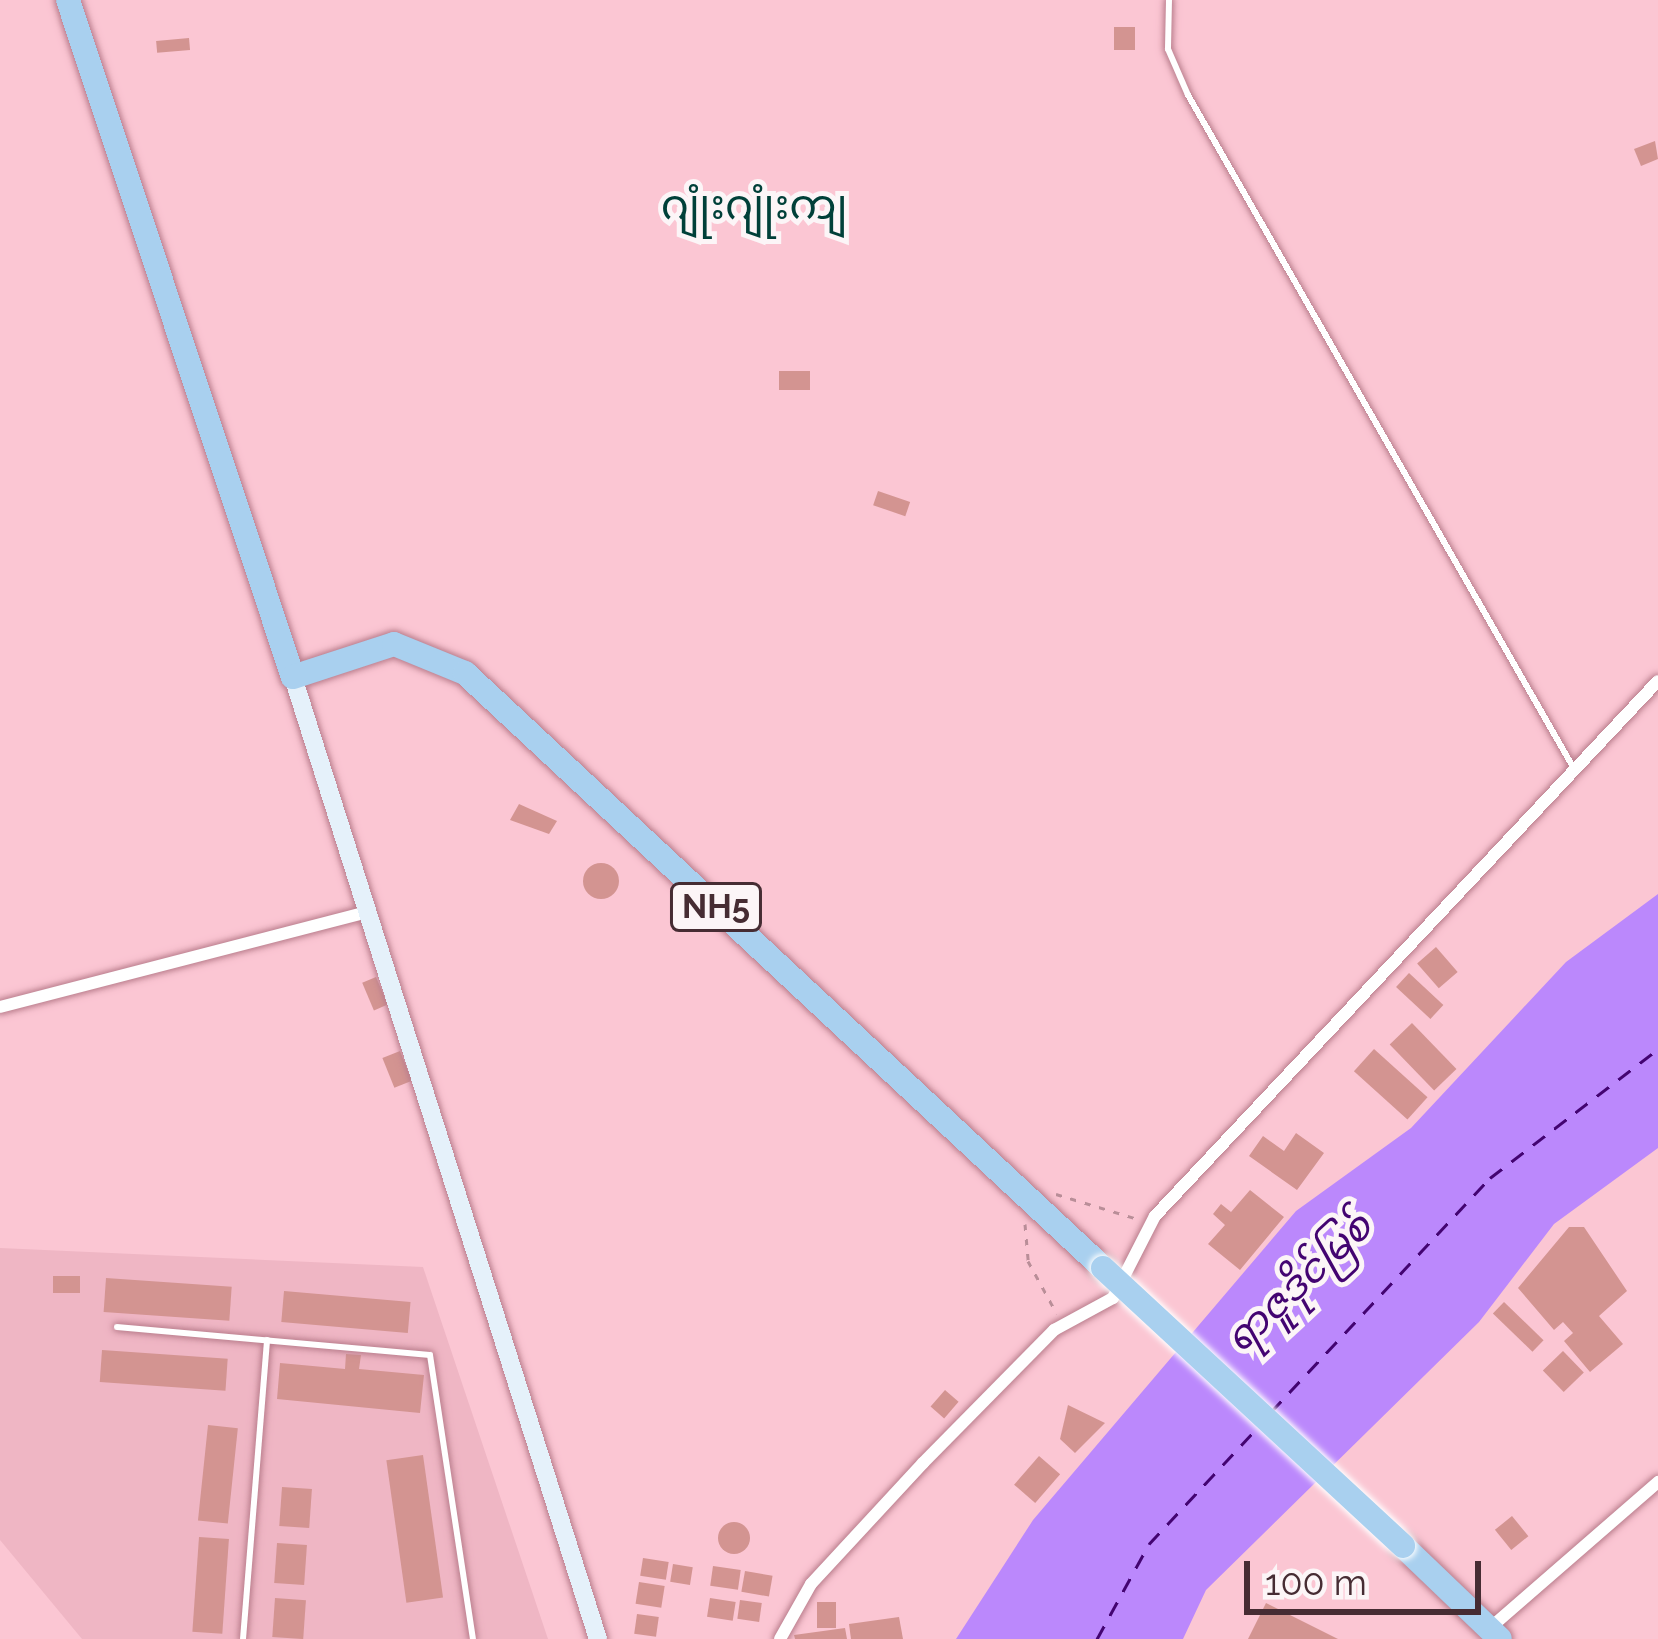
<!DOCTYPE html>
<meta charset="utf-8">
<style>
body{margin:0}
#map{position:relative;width:1658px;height:1639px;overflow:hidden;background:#fbc6d3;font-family:Raleway,"Noto Sans Myanmar",sans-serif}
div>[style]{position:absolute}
.built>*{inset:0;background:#efb6c4}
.water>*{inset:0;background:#bb88fc}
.ferry>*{height:3px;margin-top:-1.5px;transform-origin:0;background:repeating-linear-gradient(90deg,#430471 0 15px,transparent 0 27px)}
.building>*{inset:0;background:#d39491;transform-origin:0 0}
.round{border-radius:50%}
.path>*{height:3px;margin-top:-1.5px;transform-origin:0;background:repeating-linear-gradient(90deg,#b98e98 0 6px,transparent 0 15px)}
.roads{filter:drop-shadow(0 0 3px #b97d8c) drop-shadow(0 0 3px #b97d8c)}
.lane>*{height:6px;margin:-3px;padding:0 3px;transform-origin:3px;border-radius:3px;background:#fff}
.street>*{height:12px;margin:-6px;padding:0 6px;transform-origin:6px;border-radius:6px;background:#fff}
.secondary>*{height:18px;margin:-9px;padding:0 9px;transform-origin:9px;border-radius:9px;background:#e5f1fa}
.highway>*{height:24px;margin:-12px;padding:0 12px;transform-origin:12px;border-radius:12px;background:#a9d0ef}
.bridges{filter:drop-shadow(0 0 3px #fff) drop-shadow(0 0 3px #fff)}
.highway-bridge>*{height:24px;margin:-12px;padding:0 12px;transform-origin:12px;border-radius:12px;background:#a9d0ef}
span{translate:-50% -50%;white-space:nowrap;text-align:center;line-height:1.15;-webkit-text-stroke:10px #fcf5f7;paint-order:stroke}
.shield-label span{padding:3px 9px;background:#fcf5f7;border:3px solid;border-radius:9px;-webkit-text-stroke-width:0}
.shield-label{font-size:33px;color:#462c33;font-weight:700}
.water-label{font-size:39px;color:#430471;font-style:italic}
.quarter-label{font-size:42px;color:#004039}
.scale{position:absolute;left:1244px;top:1561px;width:237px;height:54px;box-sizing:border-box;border:6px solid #462c33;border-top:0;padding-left:15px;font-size:36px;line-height:42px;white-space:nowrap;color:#462c33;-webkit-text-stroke:9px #fcf5f7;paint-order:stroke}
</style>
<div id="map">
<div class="built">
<div style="clip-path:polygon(0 1248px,423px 1267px,548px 1639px,82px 1639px,0 1540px)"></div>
</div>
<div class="water">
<div style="clip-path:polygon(1658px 894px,1658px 1148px,1554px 1224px,1479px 1322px,1206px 1590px,1183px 1639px,956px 1639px,1033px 1520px,1296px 1211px,1411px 1128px,1566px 962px)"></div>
</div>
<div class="ferry">
<div style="left:1271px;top:1412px;width:320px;rotate:-46.9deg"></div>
<div style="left:1490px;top:1178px;width:212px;rotate:-37.5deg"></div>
<div style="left:1097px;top:1639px;width:108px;rotate:-61.3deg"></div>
<div style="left:1149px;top:1544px;width:158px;rotate:-47deg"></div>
</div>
<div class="building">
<div style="left:1114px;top:27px;width:21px;height:23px"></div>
<div style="left:189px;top:38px;width:12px;height:33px;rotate:85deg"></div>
<div style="clip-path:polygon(1655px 141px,1658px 159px,1641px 166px,1634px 149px)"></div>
<div style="left:779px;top:371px;width:31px;height:19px"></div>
<div style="left:878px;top:491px;width:34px;height:15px;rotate:19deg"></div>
<div style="clip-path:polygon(519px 804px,557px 821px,549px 834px,510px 820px)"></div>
<div class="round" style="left:583px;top:863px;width:36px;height:36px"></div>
<div style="left:1436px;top:947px;width:33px;height:25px;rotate:49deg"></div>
<div style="left:1409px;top:973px;width:47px;height:19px;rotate:43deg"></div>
<div style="left:376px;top:977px;width:30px;height:15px;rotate:67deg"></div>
<div style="left:1412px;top:1023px;width:64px;height:31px;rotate:46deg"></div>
<div style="left:1374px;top:1049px;width:72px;height:30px;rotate:42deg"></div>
<div style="left:400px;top:1051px;width:32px;height:19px;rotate:68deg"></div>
<div style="clip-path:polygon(1296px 1133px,1324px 1153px,1297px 1190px,1249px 1156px,1263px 1136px,1284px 1151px)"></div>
<div style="clip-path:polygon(1250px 1190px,1284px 1217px,1240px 1270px,1208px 1244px,1225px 1225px,1213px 1214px,1221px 1204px,1231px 1212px)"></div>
<div style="clip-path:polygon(1569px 1227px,1584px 1227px,1627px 1291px,1599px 1316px,1623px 1344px,1590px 1372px,1564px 1341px,1573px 1333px,1563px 1322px,1554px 1330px,1518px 1288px)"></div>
<div style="left:53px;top:1276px;width:27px;height:17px"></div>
<div style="left:106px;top:1278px;width:126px;height:34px;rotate:4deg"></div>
<div style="left:284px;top:1291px;width:127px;height:31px;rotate:5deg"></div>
<div style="left:1504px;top:1302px;width:55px;height:16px;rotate:44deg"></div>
<div style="left:102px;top:1350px;width:126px;height:32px;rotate:4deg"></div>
<div style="left:1563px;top:1351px;width:30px;height:28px;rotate:46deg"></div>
<div style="clip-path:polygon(346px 1354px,361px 1355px,359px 1369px,424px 1375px,420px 1413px,277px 1399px,280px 1363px,345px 1369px)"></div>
<div style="left:945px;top:1390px;width:18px;height:22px;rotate:41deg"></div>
<div style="clip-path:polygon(1068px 1405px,1105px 1423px,1075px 1453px,1060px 1439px)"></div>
<div style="left:208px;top:1425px;width:30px;height:96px;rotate:6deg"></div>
<div style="left:423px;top:1455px;width:144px;height:37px;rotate:82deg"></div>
<div style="left:1039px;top:1456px;width:28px;height:38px;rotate:41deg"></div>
<div style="left:282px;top:1487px;width:30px;height:39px;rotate:4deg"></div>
<div style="left:1512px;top:1516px;width:26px;height:22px;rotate:51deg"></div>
<div class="round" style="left:718px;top:1522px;width:32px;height:32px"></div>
<div style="left:199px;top:1537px;width:30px;height:95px;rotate:4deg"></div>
<div style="left:277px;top:1543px;width:30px;height:40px;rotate:4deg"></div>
<div style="left:643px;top:1558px;width:26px;height:18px;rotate:9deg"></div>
<div style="left:673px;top:1564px;width:20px;height:18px;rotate:9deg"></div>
<div style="left:713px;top:1566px;width:28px;height:20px;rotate:8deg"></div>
<div style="left:745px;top:1571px;width:28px;height:21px;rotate:10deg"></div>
<div style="left:639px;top:1582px;width:26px;height:22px;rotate:9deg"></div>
<div style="left:275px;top:1598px;width:31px;height:39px;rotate:4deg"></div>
<div style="left:710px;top:1598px;width:26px;height:19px;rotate:9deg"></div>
<div style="left:740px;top:1600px;width:22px;height:19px;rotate:8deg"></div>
<div style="left:817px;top:1602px;width:19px;height:26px"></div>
<div style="clip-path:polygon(1266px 1603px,1338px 1639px,1248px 1639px)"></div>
<div style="left:637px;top:1614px;width:22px;height:20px;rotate:8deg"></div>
<div style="clip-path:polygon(899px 1617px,903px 1639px,851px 1639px,849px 1624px)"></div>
<div style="clip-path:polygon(845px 1628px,847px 1639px,795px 1639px,794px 1635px)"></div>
</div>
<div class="path">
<div style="left:1056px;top:1194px;width:86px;rotate:17deg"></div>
<div style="left:1025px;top:1224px;width:37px;rotate:85deg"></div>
<div style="left:1028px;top:1261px;width:60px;rotate:61.3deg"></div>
</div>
<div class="roads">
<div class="lane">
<div style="left:1169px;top:0;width:49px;rotate:91.2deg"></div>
<div style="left:1168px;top:49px;width:50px;rotate:66.5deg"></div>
<div style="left:1188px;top:95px;width:774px;rotate:60.19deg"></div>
<div style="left:117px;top:1327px;width:314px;rotate:5.1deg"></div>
<div style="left:430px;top:1355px;width:287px;rotate:81.4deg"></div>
<div style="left:243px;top:1639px;width:300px;rotate:-85.4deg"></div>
</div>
<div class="street">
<div style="left:0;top:1007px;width:382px;rotate:-14.5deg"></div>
<div style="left:1490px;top:1628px;width:223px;rotate:-41deg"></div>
<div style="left:780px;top:1639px;width:63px;rotate:-60.6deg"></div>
<div style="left:811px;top:1584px;width:165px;rotate:-47.2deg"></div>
<div style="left:923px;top:1463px;width:187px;rotate:-45.4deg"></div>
<div style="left:1054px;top:1330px;width:67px;rotate:-28.5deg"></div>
<div style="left:1113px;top:1298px;width:92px;rotate:-62.9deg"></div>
<div style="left:1155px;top:1216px;width:734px;rotate:-46.77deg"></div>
</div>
<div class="secondary">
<div style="left:293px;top:677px;width:1009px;rotate:72.41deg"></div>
</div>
<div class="highway">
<div style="left:68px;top:0;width:713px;rotate:71.62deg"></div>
<div style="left:293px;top:677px;width:106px;rotate:-18.1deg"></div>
<div style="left:394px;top:644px;width:77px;rotate:22.2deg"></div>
<div style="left:465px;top:673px;width:872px;rotate:43deg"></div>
<div style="left:1403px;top:1546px;width:134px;rotate:43.8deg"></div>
</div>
</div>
<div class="bridges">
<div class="highway-bridge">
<div style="left:1103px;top:1268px;width:409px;rotate:42.8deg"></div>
</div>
</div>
<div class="shield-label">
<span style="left:716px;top:907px">NH5</span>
</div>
<div class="water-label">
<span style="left:1298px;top:1282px;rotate:-43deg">ရာဇူဒိုင်မြစ်</span>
</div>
<div class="quarter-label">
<span style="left:754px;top:205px">ဂျုံးဂျုံးကျ</span>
</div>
<div class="scale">100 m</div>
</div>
